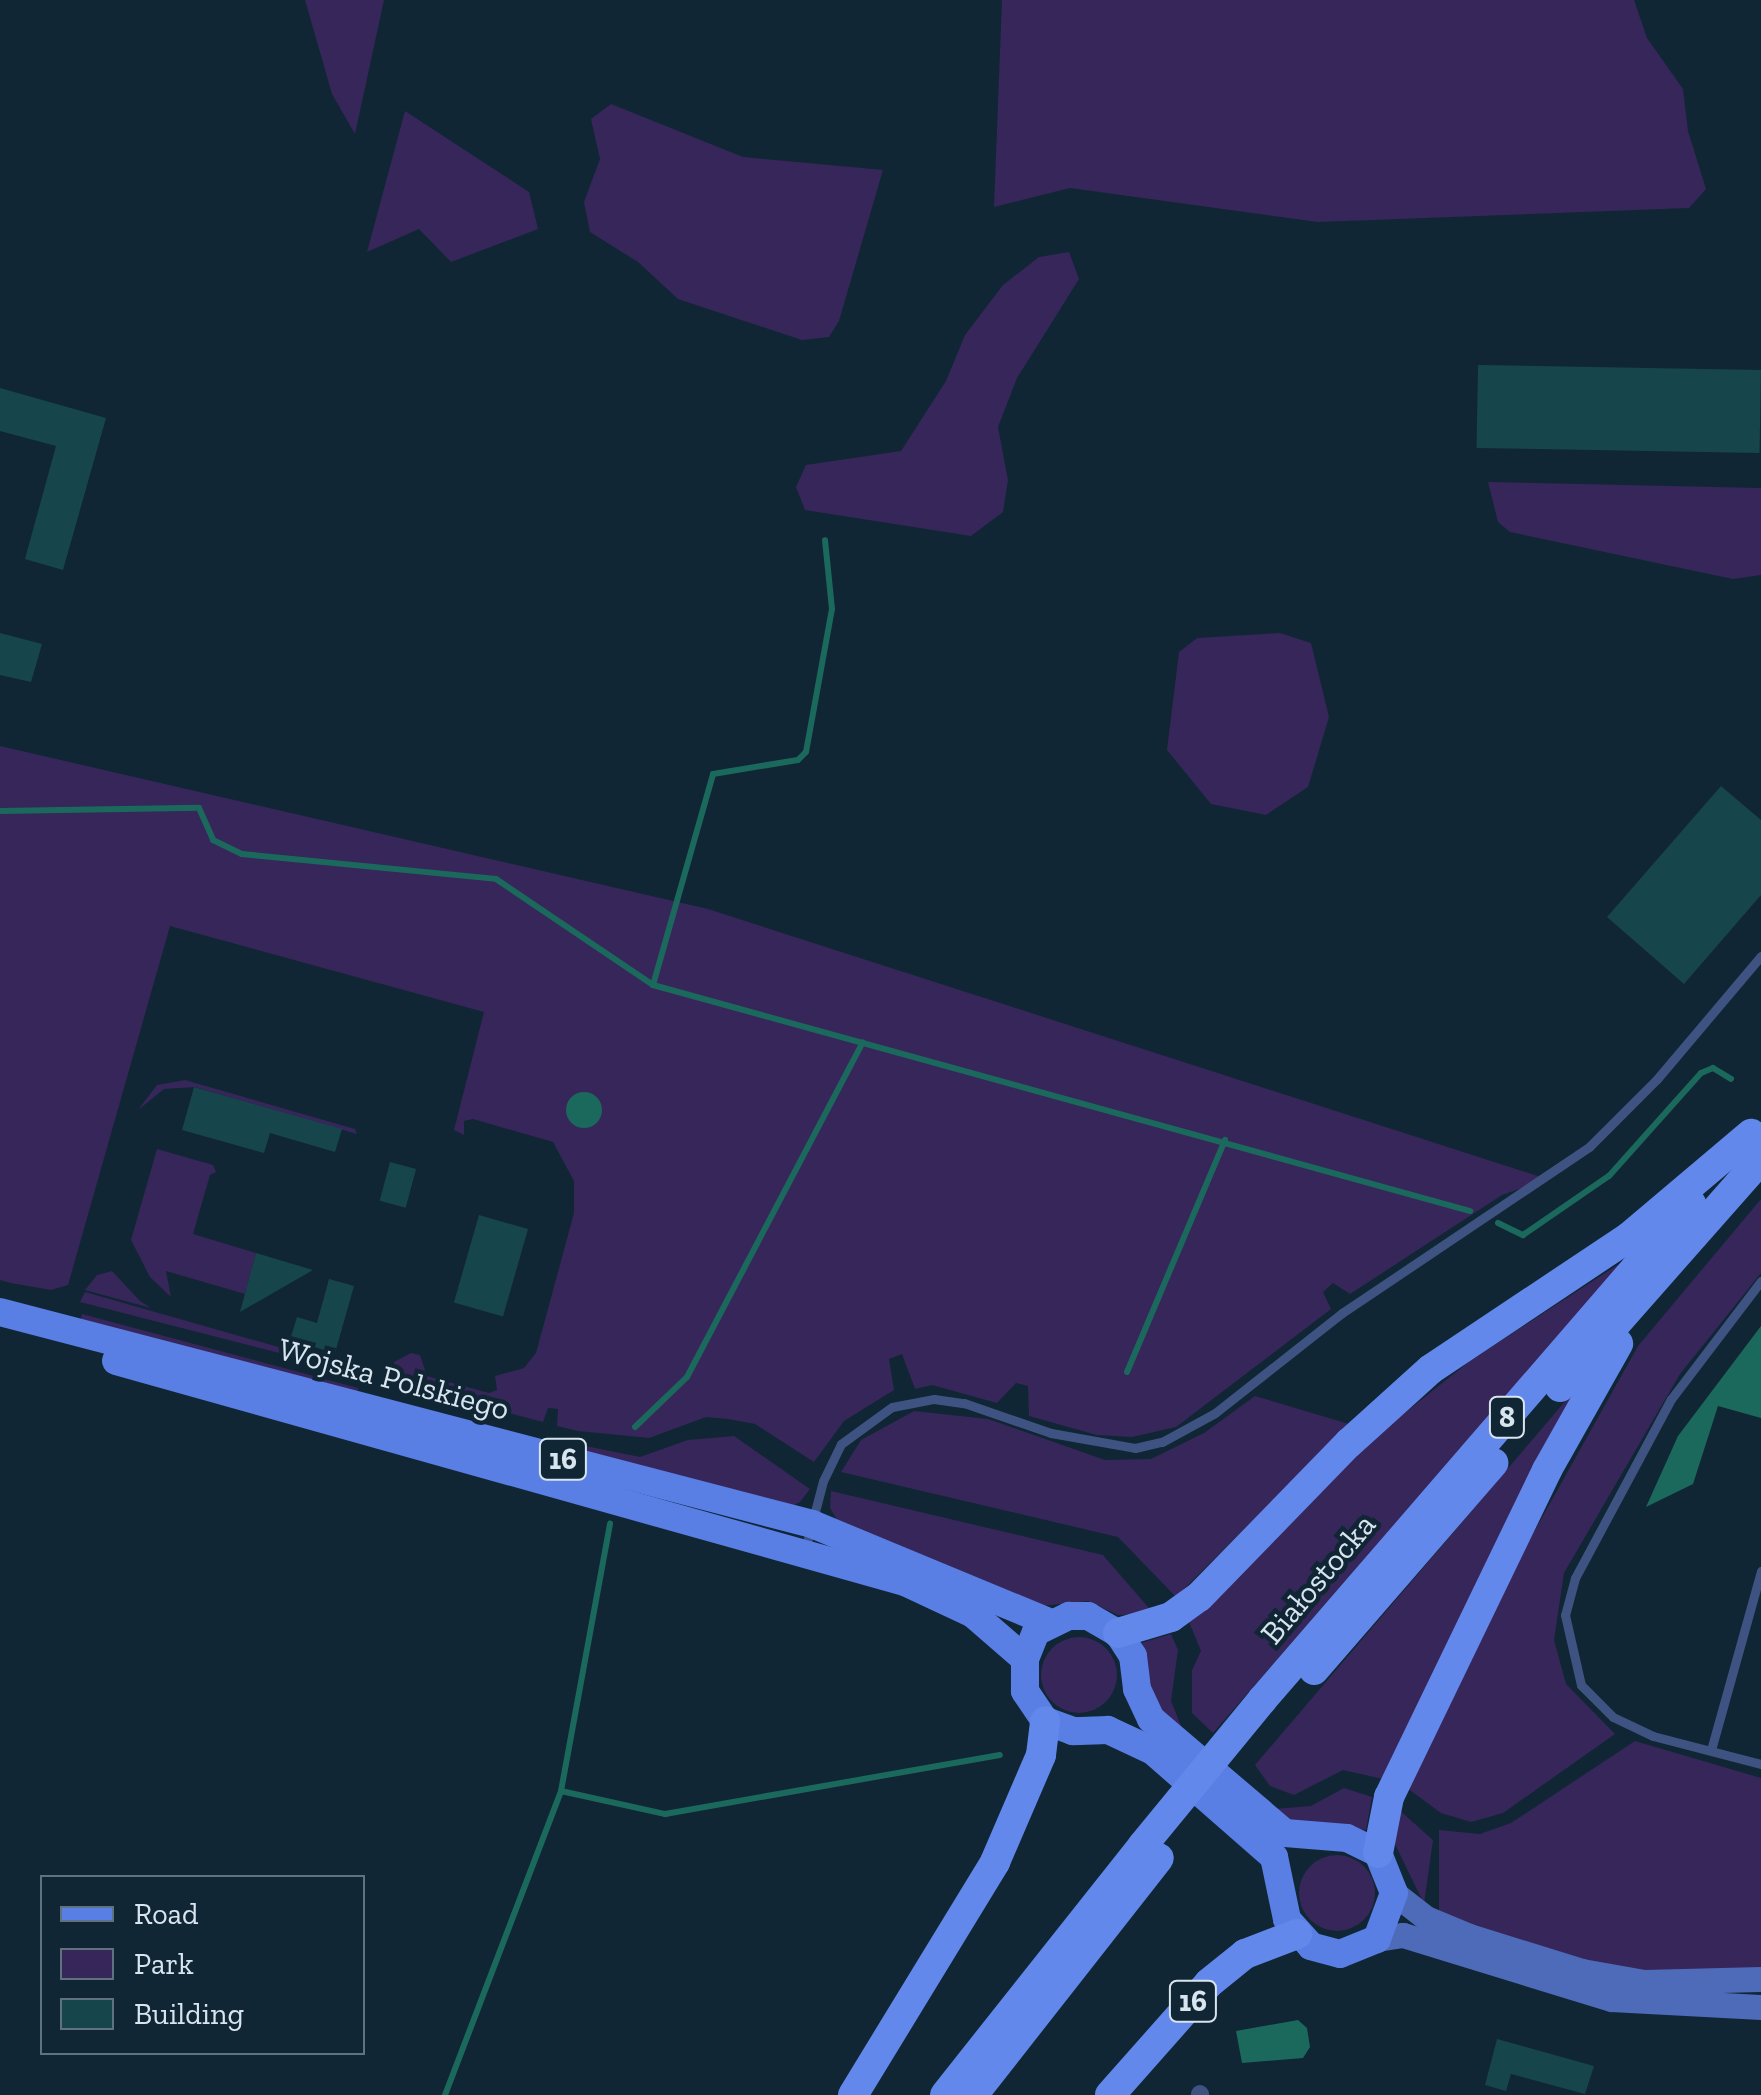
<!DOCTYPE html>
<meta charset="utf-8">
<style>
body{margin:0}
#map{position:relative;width:1761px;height:2095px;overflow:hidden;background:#102634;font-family:"Zilla Slab",serif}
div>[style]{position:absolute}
.green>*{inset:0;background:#36265a;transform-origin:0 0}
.round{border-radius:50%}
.water>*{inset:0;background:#1b695c}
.stream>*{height:6px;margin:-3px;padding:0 3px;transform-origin:3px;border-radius:3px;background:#1b695c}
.building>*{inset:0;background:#17454c;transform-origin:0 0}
.service>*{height:9px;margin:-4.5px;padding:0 4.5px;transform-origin:4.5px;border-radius:4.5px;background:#3f5383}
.minor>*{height:18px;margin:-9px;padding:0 9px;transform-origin:9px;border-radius:9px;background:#3f5383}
.secondary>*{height:25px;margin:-12.5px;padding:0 12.5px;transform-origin:12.5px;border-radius:12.5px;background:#4e6bba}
.primary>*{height:28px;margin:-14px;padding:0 14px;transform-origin:14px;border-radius:14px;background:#597ee4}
.trunk>*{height:30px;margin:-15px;padding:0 15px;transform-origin:15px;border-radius:15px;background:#6388ec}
.trunk-bridge>*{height:30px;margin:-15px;padding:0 15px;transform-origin:15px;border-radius:15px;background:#6388ec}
span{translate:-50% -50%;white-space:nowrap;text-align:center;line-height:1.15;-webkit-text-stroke:9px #102634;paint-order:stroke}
.shield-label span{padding:2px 8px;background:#102634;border:2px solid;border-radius:8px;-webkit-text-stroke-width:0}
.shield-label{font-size:30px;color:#d8e5ef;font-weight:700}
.street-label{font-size:32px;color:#d8e5ef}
.legend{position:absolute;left:40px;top:1875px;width:325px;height:180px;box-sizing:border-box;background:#102634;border:2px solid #60727f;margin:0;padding:12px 18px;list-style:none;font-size:30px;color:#d8e5ef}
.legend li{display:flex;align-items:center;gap:20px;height:50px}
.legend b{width:50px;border:2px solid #60727f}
</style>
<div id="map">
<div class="green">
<div style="clip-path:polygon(305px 0,384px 0,355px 134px,332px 94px)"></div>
<div style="clip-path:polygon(1002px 0,1634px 0,1647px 38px,1683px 89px,1688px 131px,1706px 189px,1689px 208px,1318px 222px,1070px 188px,994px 207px)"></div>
<div style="clip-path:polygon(611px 104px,743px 157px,883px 170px,839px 321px,829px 337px,802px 340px,678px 299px,638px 262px,590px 232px,584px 202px,600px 159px,591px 119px)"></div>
<div style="clip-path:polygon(405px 111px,529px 192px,538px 229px,451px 262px,419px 229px,367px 252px)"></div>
<div style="clip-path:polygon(1069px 252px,1079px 279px,1017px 378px,998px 427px,1008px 480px,1003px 512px,971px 536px,805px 510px,796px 487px,806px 465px,901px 451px,946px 381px,965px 335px,1003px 285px,1039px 257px)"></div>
<div style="clip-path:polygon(1488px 482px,1761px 488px,1761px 575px,1733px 579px,1510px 532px,1498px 522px)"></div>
<div style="clip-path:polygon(1280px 633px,1311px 643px,1329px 717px,1308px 787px,1266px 815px,1211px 804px,1167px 750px,1179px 652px,1197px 638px)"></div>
<div style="clip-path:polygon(0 746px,708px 909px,1547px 1179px,1502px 1195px,1350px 1294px,1333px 1283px,1323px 1292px,1331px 1309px,1176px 1427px,1132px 1437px,1097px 1435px,1029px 1416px,1028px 1386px,1016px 1383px,997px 1403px,932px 1385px,915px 1389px,902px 1354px,889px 1359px,894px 1390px,844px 1421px,814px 1462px,755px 1424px,728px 1419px,706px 1417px,649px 1438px,578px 1431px,557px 1426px,558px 1409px,548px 1408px,543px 1422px,391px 1382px,394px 1362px,411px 1353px,420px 1355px,427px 1376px,489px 1393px,497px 1390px,495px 1376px,524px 1368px,536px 1353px,574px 1213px,574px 1181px,553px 1142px,473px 1119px,464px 1121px,464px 1135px,454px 1130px,484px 1012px,170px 926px,68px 1285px,51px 1290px,11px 1283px,0 1280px)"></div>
<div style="clip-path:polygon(185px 1080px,355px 1129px,357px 1134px,195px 1087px,164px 1089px,138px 1110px,157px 1085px)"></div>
<div style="clip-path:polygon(157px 1149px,213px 1165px,216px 1172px,210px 1175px,193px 1234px,256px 1253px,245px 1294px,166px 1271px,171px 1297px,150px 1277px,131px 1240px)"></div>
<div style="clip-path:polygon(1761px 1199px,1761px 1273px,1680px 1374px,1564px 1573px,1554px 1640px,1566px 1684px,1615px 1734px,1503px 1813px,1471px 1822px,1441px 1813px,1407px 1788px,1530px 1539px,1638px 1346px)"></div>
<div style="clip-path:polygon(1642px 1249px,1460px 1449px,1213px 1733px,1192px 1713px,1192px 1670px,1201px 1651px,1189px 1622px,1382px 1431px,1470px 1361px)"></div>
<div style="clip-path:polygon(112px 1271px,140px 1301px,151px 1308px,85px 1290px,97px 1275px)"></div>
<div style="clip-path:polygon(85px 1292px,359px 1370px,361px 1374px,80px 1302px)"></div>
<div style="left:82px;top:1314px;width:286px;height:11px;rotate:15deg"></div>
<div style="clip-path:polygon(1579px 1385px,1383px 1779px,1343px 1770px,1294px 1795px,1270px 1786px,1255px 1765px)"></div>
<div style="clip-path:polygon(1255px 1396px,1349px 1424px,1176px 1597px,1118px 1537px,841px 1472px,861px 1440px,914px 1411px,988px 1419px,1105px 1460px,1151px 1459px,1204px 1433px)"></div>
<div style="clip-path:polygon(734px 1436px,810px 1489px,800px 1502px,788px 1508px,553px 1449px,551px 1439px,640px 1457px,688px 1440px)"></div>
<div style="clip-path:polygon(831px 1491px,1103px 1555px,1154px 1614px,1118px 1615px,1088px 1601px,1032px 1607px,840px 1525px,830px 1508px)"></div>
<div style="clip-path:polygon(1171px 1634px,1178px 1650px,1171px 1701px,1186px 1738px,1157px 1710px,1141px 1643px)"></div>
<div class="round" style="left:1041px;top:1637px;width:76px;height:76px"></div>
<div style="clip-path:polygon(1635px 1741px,1761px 1778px,1761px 1971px,1661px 1976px,1527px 1948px,1439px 1913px,1439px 1830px,1480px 1834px,1511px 1823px)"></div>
<div style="clip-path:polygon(1344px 1788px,1372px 1797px,1366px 1830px,1291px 1822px,1273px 1809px,1311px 1806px)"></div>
<div style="clip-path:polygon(1397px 1808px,1433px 1840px,1424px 1904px,1391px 1836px)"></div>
<div class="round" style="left:1299px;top:1855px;width:76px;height:76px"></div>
</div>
<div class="water">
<div class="round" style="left:566px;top:1092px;width:36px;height:36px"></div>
<div style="clip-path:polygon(1761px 1326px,1761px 1418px,1718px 1406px,1693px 1484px,1646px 1507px,1678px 1436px)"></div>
<div style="clip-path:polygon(1298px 2020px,1307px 2028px,1310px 2047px,1303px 2058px,1242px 2063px,1236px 2031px)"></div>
</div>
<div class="stream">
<div style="left:0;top:811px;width:199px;rotate:-0.9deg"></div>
<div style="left:199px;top:808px;width:35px;rotate:66deg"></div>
<div style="left:213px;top:840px;width:32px;rotate:26deg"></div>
<div style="left:242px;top:854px;width:255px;rotate:5.6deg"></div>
<div style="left:496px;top:879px;width:189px;rotate:34deg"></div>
<div style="left:653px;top:985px;width:848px;rotate:15.46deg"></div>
<div style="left:653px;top:985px;width:219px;rotate:-74.1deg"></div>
<div style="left:713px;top:774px;width:86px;rotate:-9.4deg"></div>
<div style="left:798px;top:760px;width:11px;rotate:-45deg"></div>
<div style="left:806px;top:752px;width:145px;rotate:-79.7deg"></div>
<div style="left:832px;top:609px;width:69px;rotate:-95.8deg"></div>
<div style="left:1498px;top:1223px;width:28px;rotate:26deg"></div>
<div style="left:1523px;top:1235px;width:104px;rotate:-34.5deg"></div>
<div style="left:1609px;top:1176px;width:138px;rotate:-48.2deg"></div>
<div style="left:1701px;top:1073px;width:13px;rotate:-23deg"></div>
<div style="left:1713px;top:1068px;width:21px;rotate:31deg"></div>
<div style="left:1127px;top:1372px;width:252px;rotate:-67.1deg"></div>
<div style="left:635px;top:1427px;width:72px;rotate:-43.9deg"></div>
<div style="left:687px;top:1377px;width:378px;rotate:-62.3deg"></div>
<div style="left:561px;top:1791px;width:107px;rotate:12.5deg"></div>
<div style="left:665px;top:1814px;width:340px;rotate:-10deg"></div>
<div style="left:445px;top:2095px;width:325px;rotate:-69.1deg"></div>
<div style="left:561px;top:1791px;width:272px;rotate:-79.6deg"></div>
</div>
<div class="building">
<div style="left:1478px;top:365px;width:283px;height:83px;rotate:1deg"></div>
<div style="clip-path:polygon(0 388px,106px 418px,63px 570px,25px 559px,56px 446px,0 431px)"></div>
<div style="clip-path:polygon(0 633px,42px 644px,31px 682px,0 675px)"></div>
<div style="clip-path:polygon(1721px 786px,1761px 820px,1761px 895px,1684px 984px,1607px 917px)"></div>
<div style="clip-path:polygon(194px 1087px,342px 1129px,335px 1152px,270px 1133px,264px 1153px,182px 1130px)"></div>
<div style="left:390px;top:1162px;width:27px;height:40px;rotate:15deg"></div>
<div style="left:479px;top:1215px;width:51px;height:91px;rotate:16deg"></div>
<div style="clip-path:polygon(256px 1253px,313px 1270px,240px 1312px)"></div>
<div style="clip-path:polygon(329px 1279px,354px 1286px,335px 1353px,290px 1340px,297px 1317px,317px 1323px)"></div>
<div style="clip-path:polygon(1497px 2039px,1594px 2066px,1585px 2094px,1511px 2074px,1506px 2091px,1485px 2085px)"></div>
</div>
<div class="service">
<div style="left:1761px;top:1281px;width:148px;rotate:127.3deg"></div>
<div style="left:1671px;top:1399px;width:203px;rotate:118.2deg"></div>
<div style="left:1575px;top:1578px;width:38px;rotate:105deg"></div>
<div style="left:1565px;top:1615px;width:72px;rotate:77.1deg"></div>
<div style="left:1581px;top:1685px;width:45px;rotate:45deg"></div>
<div style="left:1613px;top:1717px;width:44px;rotate:25.4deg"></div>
<div style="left:1653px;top:1736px;width:112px;rotate:14.5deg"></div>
<div style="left:805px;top:1550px;width:71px;rotate:-75.4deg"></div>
<div style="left:823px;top:1481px;width:41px;rotate:-64.1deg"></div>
<div style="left:841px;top:1444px;width:63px;rotate:-36deg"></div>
<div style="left:892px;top:1407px;width:43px;rotate:-10.8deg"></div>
<div style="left:934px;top:1399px;width:30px;rotate:8deg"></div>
<div style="left:964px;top:1403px;width:92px;rotate:19deg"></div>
<div style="left:1051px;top:1433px;width:85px;rotate:10.1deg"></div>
<div style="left:1135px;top:1448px;width:28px;rotate:-13deg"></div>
<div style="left:1162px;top:1442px;width:60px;rotate:-28.7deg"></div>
<div style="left:1215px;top:1413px;width:162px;rotate:-38.2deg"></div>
<div style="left:1342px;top:1313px;width:298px;rotate:-33.9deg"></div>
<div style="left:1589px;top:1147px;width:96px;rotate:-45deg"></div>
<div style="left:1657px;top:1079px;width:161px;rotate:-49.8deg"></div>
<div style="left:1711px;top:1750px;width:186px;rotate:-74.4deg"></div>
</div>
<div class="minor">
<div style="left:1200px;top:2094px;width:1px;rotate:90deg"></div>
</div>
<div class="secondary">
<div style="left:1394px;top:1893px;width:41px;rotate:38deg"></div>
<div style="left:1426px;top:1918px;width:47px;rotate:22.7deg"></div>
<div style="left:1469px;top:1936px;width:118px;rotate:17.2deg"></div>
<div style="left:1582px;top:1971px;width:63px;rotate:10.1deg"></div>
<div style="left:1644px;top:1982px;width:117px;rotate:-1.5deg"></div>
<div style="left:1377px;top:1939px;width:26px;rotate:-9deg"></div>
<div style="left:1403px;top:1935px;width:218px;rotate:17.1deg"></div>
<div style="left:1611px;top:1999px;width:150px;rotate:3.1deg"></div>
</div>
<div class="primary">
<div style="left:0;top:1312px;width:839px;rotate:14.63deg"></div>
<div style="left:812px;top:1524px;width:256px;rotate:22.5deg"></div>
<div style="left:116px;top:1361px;width:819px;rotate:15.65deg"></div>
<div style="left:905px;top:1582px;width:75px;rotate:25.2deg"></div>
<div style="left:973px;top:1614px;width:69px;rotate:40.9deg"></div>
<div style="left:1069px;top:1616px;width:19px"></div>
<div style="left:1088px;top:1616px;width:34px;rotate:30deg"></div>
<div style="left:1118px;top:1633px;width:27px;rotate:57deg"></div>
<div style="left:1133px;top:1656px;width:33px;rotate:83deg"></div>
<div style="left:1137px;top:1689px;width:33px;rotate:65deg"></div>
<div style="left:1151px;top:1719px;width:176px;rotate:40.4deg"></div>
<div style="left:1285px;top:1833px;width:62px;rotate:4.6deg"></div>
<div style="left:1347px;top:1838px;width:34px;rotate:26deg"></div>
<div style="left:1378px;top:1853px;width:43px;rotate:68.2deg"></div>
<div style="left:1394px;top:1893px;width:49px;rotate:110.3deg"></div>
<div style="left:1377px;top:1939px;width:40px;rotate:158deg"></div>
<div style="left:1340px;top:1954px;width:30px;rotate:-165deg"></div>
<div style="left:1311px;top:1946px;width:36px;rotate:-132deg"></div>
<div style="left:1287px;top:1919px;width:63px;rotate:-101.8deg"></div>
<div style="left:1274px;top:1857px;width:161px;rotate:-138.8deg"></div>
<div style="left:1153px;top:1751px;width:50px;rotate:-155deg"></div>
<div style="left:1108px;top:1730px;width:35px;rotate:178deg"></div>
<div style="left:1073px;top:1731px;width:30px;rotate:-160deg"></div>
<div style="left:1045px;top:1721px;width:36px;rotate:-124deg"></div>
<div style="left:1025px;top:1691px;width:32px;rotate:-90deg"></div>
<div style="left:1025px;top:1659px;width:29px;rotate:-68deg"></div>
<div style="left:1036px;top:1632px;width:37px;rotate:-26deg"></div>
</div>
<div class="trunk">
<div style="left:1560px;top:1387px;width:304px;rotate:-48.6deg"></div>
<div style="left:1118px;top:1633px;width:55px;rotate:-16.8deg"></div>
<div style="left:1171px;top:1617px;width:34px;rotate:-36deg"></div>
<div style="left:1199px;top:1597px;width:215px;rotate:-45.8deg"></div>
<div style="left:1349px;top:1443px;width:110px;rotate:-42.1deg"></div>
<div style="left:1431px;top:1369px;width:238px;rotate:-33.7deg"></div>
<div style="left:1629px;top:1237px;width:160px;rotate:-40.2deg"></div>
<div style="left:1314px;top:1670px;width:274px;rotate:-49.1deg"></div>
<div style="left:1262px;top:1700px;width:656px;rotate:-49.14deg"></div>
<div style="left:1378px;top:1853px;width:57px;rotate:-78.9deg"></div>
<div style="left:1389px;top:1797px;width:363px;rotate:-64.2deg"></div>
<div style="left:1547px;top:1470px;width:145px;rotate:-60.6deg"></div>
<div style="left:853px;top:2095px;width:273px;rotate:-58.6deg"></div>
<div style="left:995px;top:1862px;width:116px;rotate:-66.7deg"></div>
<div style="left:1041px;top:1755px;width:34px;rotate:-83deg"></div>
<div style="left:945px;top:2095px;width:319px;rotate:-51.6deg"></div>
<div style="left:973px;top:2095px;width:301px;rotate:-51.9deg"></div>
<div style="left:1110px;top:2095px;width:149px;rotate:-48.5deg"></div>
<div style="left:1209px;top:1983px;width:46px;rotate:-38.9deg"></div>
<div style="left:1245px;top:1954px;width:56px;rotate:-21deg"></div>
</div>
<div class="trunk-bridge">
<div style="left:1143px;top:1845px;width:188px;rotate:-50.6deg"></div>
</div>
<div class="shield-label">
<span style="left:1507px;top:1417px">8</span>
<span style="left:563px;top:1459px">16</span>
<span style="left:1193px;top:2001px">16</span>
</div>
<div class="street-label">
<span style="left:394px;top:1379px;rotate:15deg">Wojska Polskiego</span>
<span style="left:1318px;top:1579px;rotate:-50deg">Białostocka</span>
</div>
<ul class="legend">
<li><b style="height:12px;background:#597ee4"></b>Road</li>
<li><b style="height:28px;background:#36265a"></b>Park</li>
<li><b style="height:28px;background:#17454c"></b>Building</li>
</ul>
</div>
